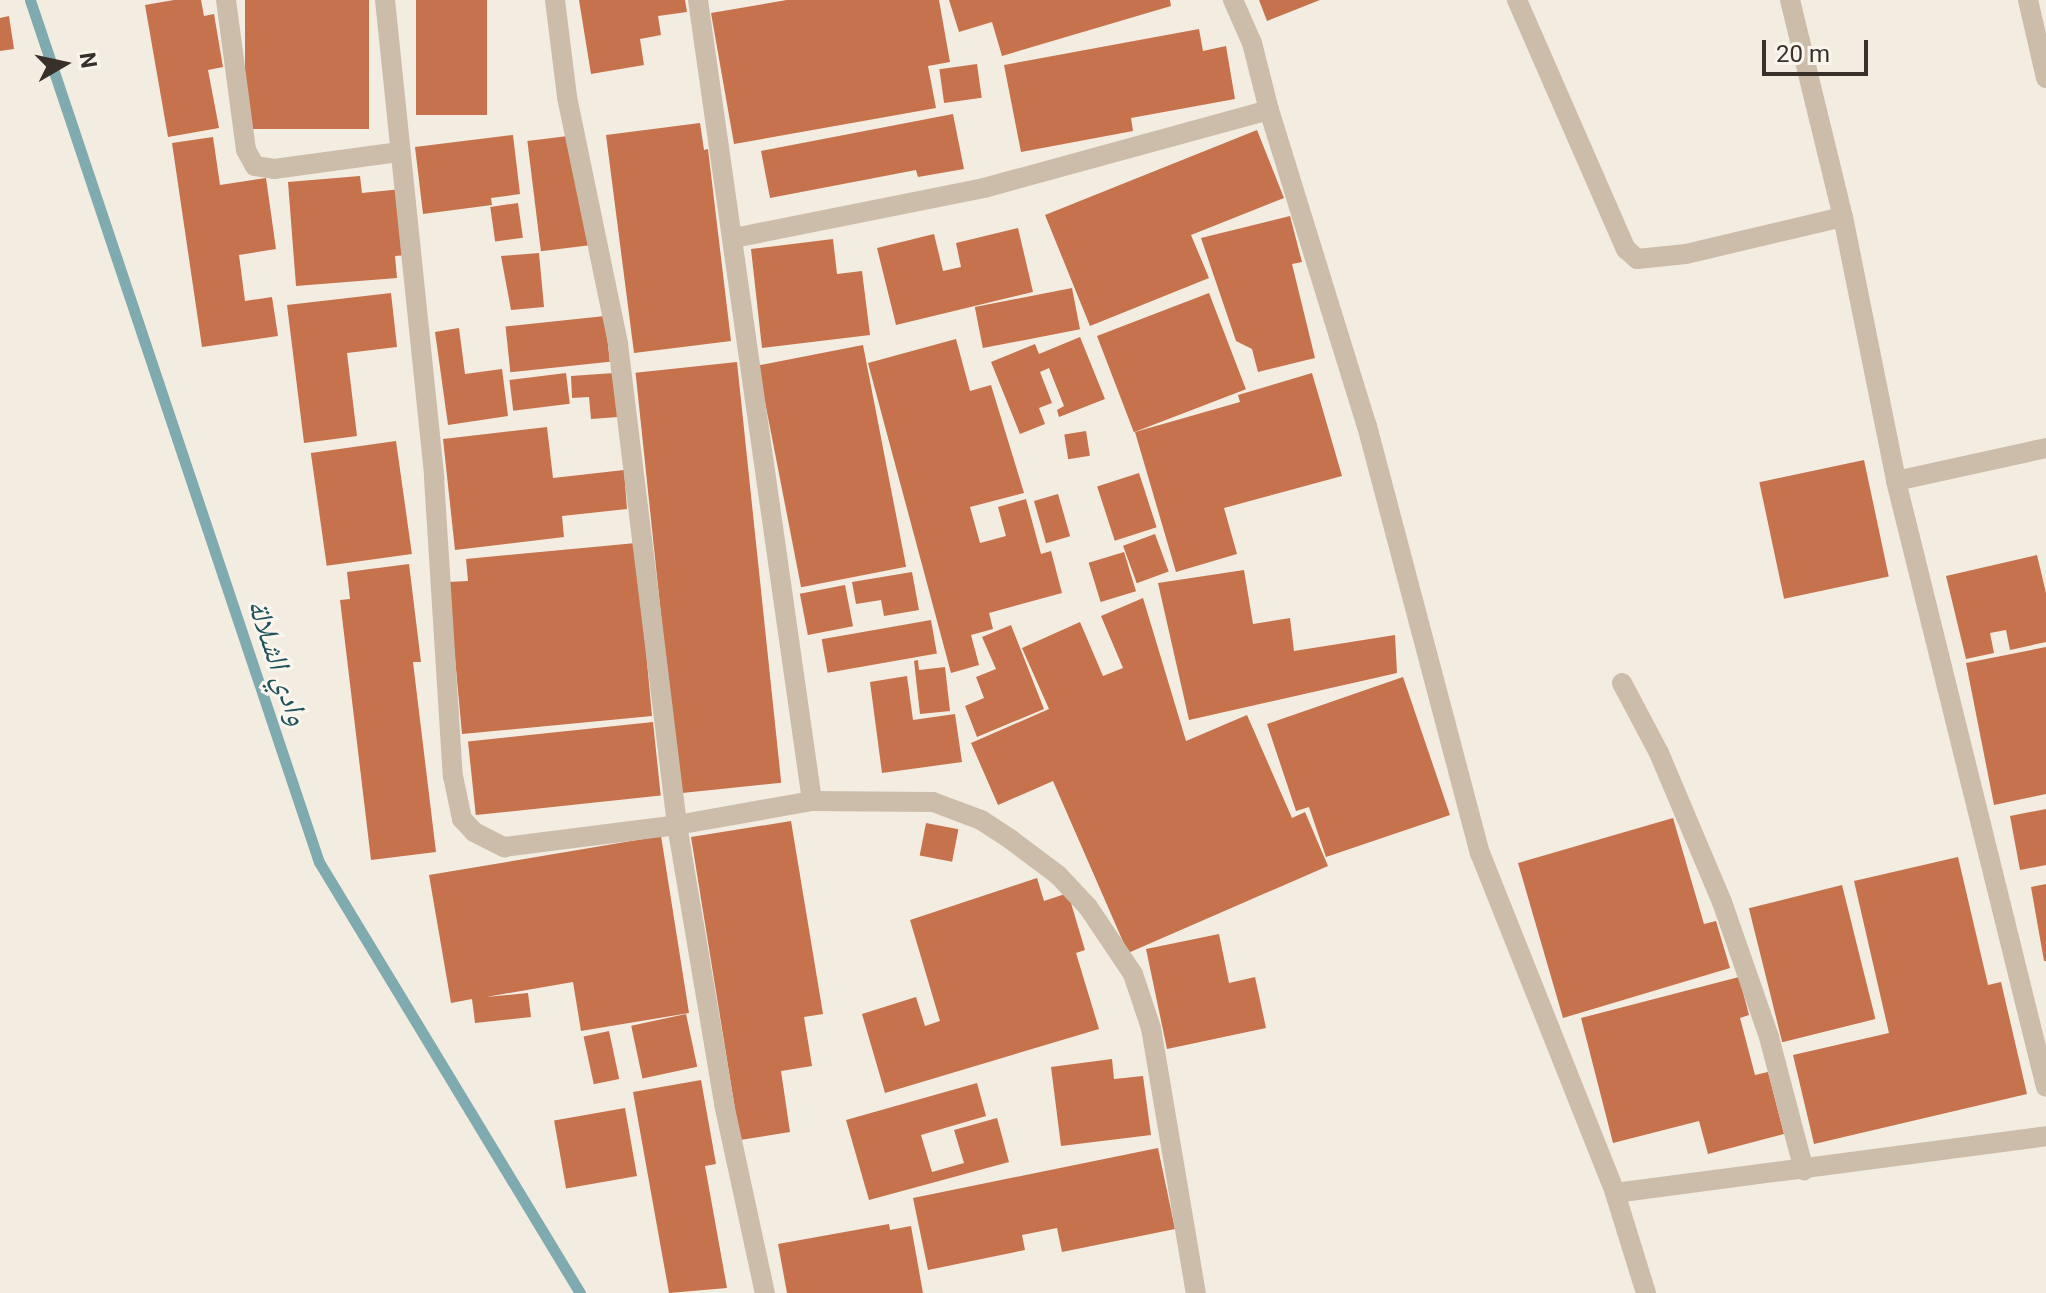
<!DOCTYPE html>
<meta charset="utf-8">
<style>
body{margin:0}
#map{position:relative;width:2046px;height:1293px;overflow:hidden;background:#f3ece0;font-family:Roboto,"Noto Naskh Arabic",sans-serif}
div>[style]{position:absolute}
.stream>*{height:11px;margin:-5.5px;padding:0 5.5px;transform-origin:5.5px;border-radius:5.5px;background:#7fabb0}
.building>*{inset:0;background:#c6724c;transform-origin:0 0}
.street>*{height:20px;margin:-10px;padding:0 10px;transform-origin:10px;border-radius:10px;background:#ccbdab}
span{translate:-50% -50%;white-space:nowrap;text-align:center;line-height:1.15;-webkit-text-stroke:6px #faf5ed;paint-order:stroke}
.water-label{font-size:30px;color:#20535c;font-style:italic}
.north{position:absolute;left:24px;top:24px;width:80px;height:80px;-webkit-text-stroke:6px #faf5ed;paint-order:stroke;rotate:81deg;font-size:22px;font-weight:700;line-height:32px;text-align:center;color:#3a302a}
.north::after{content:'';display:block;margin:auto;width:28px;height:36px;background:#3a302a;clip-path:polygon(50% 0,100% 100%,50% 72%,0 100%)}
.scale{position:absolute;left:1762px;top:40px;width:106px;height:36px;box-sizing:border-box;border:4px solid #3a302a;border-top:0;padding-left:10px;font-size:24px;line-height:28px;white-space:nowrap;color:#3a302a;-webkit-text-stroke:6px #faf5ed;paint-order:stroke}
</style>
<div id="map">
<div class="stream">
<div style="left:30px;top:0;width:909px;rotate:71.47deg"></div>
<div style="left:319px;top:862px;width:504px;rotate:58.8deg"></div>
</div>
<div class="building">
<div style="clip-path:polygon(174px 0,201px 0,204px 16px,214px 14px,223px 67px,208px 70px,219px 128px,168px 137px,145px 5px)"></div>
<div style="left:245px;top:0;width:124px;height:129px"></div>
<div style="left:416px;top:0;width:71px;height:115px"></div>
<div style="clip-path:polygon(579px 0,685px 0,687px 12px,658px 16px,661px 35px,640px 39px,644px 65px,591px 74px)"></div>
<div style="clip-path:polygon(787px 0,939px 0,950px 62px,928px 66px,936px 108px,734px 144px,711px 13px)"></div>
<div style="clip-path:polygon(949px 0,1170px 0,1171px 6px,1002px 56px,992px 22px,959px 32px)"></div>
<div style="clip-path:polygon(1259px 0,1320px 0,1267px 21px)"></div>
<div style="clip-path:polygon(9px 16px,14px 49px,0 51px,0 18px)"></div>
<div style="clip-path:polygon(1199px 29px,1203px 51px,1226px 46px,1235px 99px,1131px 118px,1133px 131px,1021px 152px,1004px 65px)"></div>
<div style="left:977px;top:64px;width:34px;height:38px;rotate:82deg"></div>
<div style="clip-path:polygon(953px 114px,964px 169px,918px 177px,916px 170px,770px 198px,761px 151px)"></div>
<div style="clip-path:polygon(700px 123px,704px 150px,708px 149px,731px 341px,634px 353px,606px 135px)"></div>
<div style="clip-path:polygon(1257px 130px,1284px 198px,1191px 235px,1209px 278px,1090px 326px,1045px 215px)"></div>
<div style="clip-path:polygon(513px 135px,520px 194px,491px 198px,492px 205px,423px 214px,415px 147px)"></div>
<div style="left:576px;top:135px;width:111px;height:49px;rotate:83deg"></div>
<div style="clip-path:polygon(213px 137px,220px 185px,266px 178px,276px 249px,239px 255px,245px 301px,272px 297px,278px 336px,202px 347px,172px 143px)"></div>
<div style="clip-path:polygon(360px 176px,362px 193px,402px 189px,407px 255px,395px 256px,397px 278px,296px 286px,288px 182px)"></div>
<div style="left:518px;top:203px;width:35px;height:28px;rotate:82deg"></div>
<div style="clip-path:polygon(1290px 216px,1302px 262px,1292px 264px,1315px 358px,1258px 372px,1252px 349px,1236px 341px,1201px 238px)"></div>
<div style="clip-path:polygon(1018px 228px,1033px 292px,896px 325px,877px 248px,934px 234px,943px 271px,961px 267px,956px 243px)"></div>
<div style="clip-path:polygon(833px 239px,837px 274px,862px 271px,870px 335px,762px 348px,751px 249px)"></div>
<div style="clip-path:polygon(539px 253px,544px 307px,511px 310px,501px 256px)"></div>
<div style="left:1072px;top:288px;width:42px;height:99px;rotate:79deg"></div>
<div style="clip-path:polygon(391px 293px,397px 347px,347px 353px,357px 436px,304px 443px,287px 305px)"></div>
<div style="left:1209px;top:293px;width:103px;height:120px;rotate:69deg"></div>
<div style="left:605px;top:316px;width:46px;height:100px;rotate:84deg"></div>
<div style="clip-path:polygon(459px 328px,465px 374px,502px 369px,508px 416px,448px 425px,435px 332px)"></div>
<div style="clip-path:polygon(1080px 337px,1105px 399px,1059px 417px,1057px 410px,1064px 406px,1049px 368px,1040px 372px,1052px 403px,1039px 408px,1045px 424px,1020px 434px,991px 362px,1035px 344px,1039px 354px)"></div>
<div style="clip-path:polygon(956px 339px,970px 391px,991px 385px,1024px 493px,970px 507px,980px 543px,1006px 536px,998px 507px,1026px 499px,1041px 554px,1051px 551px,1062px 593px,989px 613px,993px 629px,971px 635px,979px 665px,951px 673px,868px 363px)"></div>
<div style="left:863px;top:345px;width:226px;height:107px;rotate:79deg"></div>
<div style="left:737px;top:362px;width:423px;height:102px;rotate:84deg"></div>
<div style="left:566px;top:373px;width:31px;height:57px;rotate:83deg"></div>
<div style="clip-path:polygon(614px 373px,618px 417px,591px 419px,589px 397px,572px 398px,571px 376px)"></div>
<div style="clip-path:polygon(1312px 373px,1342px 476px,1224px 508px,1237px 554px,1176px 572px,1135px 432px,1240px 402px,1238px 395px)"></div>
<div style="clip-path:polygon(547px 427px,553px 478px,624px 470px,627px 509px,562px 516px,564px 537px,455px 550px,443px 439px)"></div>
<div style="left:1086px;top:431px;width:25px;height:22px;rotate:81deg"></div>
<div style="left:396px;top:441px;width:114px;height:86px;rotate:82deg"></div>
<div style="left:1864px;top:460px;width:119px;height:107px;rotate:78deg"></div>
<div style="left:1139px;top:473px;width:57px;height:44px;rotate:72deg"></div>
<div style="left:1058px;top:494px;width:44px;height:25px;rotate:74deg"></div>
<div style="left:1155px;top:534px;width:40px;height:34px;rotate:70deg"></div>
<div style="clip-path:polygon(636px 543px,652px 716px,462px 734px,448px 582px,468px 581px,466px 559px)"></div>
<div style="left:1124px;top:552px;width:41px;height:37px;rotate:73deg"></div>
<div style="clip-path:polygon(2037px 555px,2046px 593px,2046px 642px,2010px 650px,2006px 630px,1990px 633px,1994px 653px,1966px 659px,1946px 576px)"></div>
<div style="clip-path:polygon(409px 564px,421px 662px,413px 662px,436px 852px,371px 860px,340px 600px,350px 599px,347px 572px)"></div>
<div style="clip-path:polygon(1244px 570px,1253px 624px,1290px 618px,1294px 651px,1395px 635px,1397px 673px,1189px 720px,1158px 583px)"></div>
<div style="clip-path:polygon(912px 572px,919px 610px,884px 616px,881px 600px,856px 604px,852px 582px)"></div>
<div style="left:845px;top:585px;width:42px;height:46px;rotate:79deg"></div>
<div style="clip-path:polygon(1143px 598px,1186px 741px,1247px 715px,1292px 818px,1305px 812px,1328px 866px,1128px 953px,1053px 781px,998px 805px,971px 743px,1049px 709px,1022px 648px,1080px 622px,1103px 676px,1123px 668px,1101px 616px)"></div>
<div style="left:931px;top:620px;width:34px;height:111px;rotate:80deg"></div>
<div style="clip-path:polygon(1011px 625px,1044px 709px,977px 737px,965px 706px,984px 698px,976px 677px,996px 669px,982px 637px)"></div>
<div style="clip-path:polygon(2046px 647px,2046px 794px,1994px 805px,1966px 663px)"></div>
<div style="clip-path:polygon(918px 660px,919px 670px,945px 667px,950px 711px,920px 714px,914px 661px)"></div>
<div style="clip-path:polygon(907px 676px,913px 720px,955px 714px,962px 762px,882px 773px,870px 682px)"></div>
<div style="clip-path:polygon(1403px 677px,1450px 815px,1326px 857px,1309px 807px,1296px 811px,1267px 724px)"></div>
<div style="left:653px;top:722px;width:74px;height:186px;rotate:84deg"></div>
<div style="clip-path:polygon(2046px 809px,2046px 865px,2020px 870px,2010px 816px)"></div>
<div style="clip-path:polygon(1673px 818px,1704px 924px,1716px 921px,1730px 968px,1563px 1018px,1518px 863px)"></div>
<div style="clip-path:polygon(791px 821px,823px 1014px,804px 1017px,812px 1066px,781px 1071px,790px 1132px,740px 1140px,691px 837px)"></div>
<div style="left:926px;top:823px;width:33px;height:33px;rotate:11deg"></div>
<div style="clip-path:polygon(661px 836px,689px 1013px,581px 1031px,573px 982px,486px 997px,528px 993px,531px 1017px,475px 1023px,472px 999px,451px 1003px,429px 875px)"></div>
<div style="clip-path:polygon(1958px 857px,1988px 985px,2001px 982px,2027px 1094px,1814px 1144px,1793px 1055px,1889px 1033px,1854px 881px)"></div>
<div style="clip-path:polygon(1037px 878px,1044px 901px,1068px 893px,1085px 950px,1076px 953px,1099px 1029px,885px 1093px,862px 1014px,916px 997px,925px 1026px,940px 1021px,910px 920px)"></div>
<div style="clip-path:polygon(2046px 884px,2046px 961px,2044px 961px,2031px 887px)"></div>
<div style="left:1842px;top:885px;width:138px;height:96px;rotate:76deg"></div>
<div style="clip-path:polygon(1219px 934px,1229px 983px,1255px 977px,1266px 1028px,1167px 1049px,1146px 949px)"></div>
<div style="clip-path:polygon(1739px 977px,1749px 1015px,1740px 1018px,1755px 1075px,1768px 1072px,1784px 1134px,1708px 1154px,1699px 1121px,1613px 1143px,1581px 1018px)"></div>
<div style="left:686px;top:1014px;width:54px;height:56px;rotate:78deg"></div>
<div style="left:609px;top:1031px;width:49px;height:26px;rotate:78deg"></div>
<div style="clip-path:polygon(1112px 1059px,1114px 1079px,1143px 1076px,1151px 1135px,1061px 1146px,1051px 1067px)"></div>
<div style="clip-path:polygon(701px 1080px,716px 1164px,705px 1166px,727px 1288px,669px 1293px,633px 1092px)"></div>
<div style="clip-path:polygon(977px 1083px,986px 1116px,921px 1135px,932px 1172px,964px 1163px,954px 1130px,997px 1118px,1009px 1162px,869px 1200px,846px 1120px)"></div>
<div style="left:625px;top:1108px;width:69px;height:72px;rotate:80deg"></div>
<div style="clip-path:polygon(1158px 1148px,1175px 1229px,1062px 1252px,1057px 1228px,1022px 1235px,1025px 1250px,928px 1270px,913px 1198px)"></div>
<div style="clip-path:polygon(889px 1224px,890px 1230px,911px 1226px,923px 1293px,787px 1293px,778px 1244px)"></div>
</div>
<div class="street">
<div style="left:226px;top:0;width:151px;rotate:82.4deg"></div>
<div style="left:246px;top:150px;width:18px;rotate:61deg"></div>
<div style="left:255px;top:166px;width:19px;rotate:9deg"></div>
<div style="left:274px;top:169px;width:125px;rotate:-7.8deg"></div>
<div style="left:385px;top:0;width:481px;rotate:84.1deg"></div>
<div style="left:434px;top:478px;width:299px;rotate:86.4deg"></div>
<div style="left:453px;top:776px;width:44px;rotate:78.2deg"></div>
<div style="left:462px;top:819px;width:18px;rotate:47deg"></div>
<div style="left:474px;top:832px;width:34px;rotate:27deg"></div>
<div style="left:504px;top:847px;width:174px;rotate:-7.2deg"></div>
<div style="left:677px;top:825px;width:137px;rotate:-10.1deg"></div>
<div style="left:812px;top:801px;width:121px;rotate:0.5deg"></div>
<div style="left:933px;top:802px;width:51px;rotate:20.6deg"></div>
<div style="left:981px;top:820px;width:35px;rotate:33deg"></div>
<div style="left:1010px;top:839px;width:60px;rotate:36.9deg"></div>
<div style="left:1058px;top:875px;width:44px;rotate:46.8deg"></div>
<div style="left:1088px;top:907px;width:81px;rotate:56.1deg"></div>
<div style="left:1133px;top:974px;width:57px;rotate:71.6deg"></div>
<div style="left:1151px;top:1028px;width:269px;rotate:80.4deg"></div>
<div style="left:555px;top:0;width:98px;rotate:82.9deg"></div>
<div style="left:567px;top:97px;width:252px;rotate:78.3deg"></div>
<div style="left:618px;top:344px;width:485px;rotate:83deg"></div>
<div style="left:677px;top:825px;width:283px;rotate:80.4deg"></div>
<div style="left:724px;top:1104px;width:193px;rotate:77.8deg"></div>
<div style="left:698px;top:0;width:809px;rotate:81.9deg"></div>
<div style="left:1233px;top:0;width:47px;rotate:66.2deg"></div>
<div style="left:1252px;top:43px;width:69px;rotate:75.8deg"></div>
<div style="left:1269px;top:110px;width:331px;rotate:72.8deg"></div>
<div style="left:1367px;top:426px;width:442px;rotate:75.2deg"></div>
<div style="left:1480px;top:853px;width:366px;rotate:68.3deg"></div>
<div style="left:1615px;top:1193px;width:105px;rotate:72.8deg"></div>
<div style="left:1517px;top:0;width:272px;rotate:66.4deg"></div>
<div style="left:1626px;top:249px;width:15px;rotate:42deg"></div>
<div style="left:1637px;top:259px;width:49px;rotate:-5.8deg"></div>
<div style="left:1686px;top:254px;width:161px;rotate:-13.3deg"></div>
<div style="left:1790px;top:0;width:223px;rotate:76.3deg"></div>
<div style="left:1843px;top:217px;width:269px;rotate:78.6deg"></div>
<div style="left:1896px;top:481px;width:624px;rotate:76.1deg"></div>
<div style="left:2028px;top:0;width:80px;rotate:77deg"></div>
<div style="left:734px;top:238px;width:255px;rotate:-11.3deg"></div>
<div style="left:984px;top:188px;width:295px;rotate:-15.3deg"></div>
<div style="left:1896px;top:481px;width:154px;rotate:-12.4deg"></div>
<div style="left:1622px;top:683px;width:79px;rotate:62.1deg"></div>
<div style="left:1659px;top:753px;width:162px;rotate:67.1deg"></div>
<div style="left:1722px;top:902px;width:143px;rotate:70.8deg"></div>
<div style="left:1769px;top:1037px;width:138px;rotate:75.3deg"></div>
<div style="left:1615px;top:1193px;width:435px;rotate:-7.5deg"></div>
</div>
<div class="water-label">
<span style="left:278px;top:662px;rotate:71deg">وادي الشلالة</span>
</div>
<div class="north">N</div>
<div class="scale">20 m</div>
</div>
